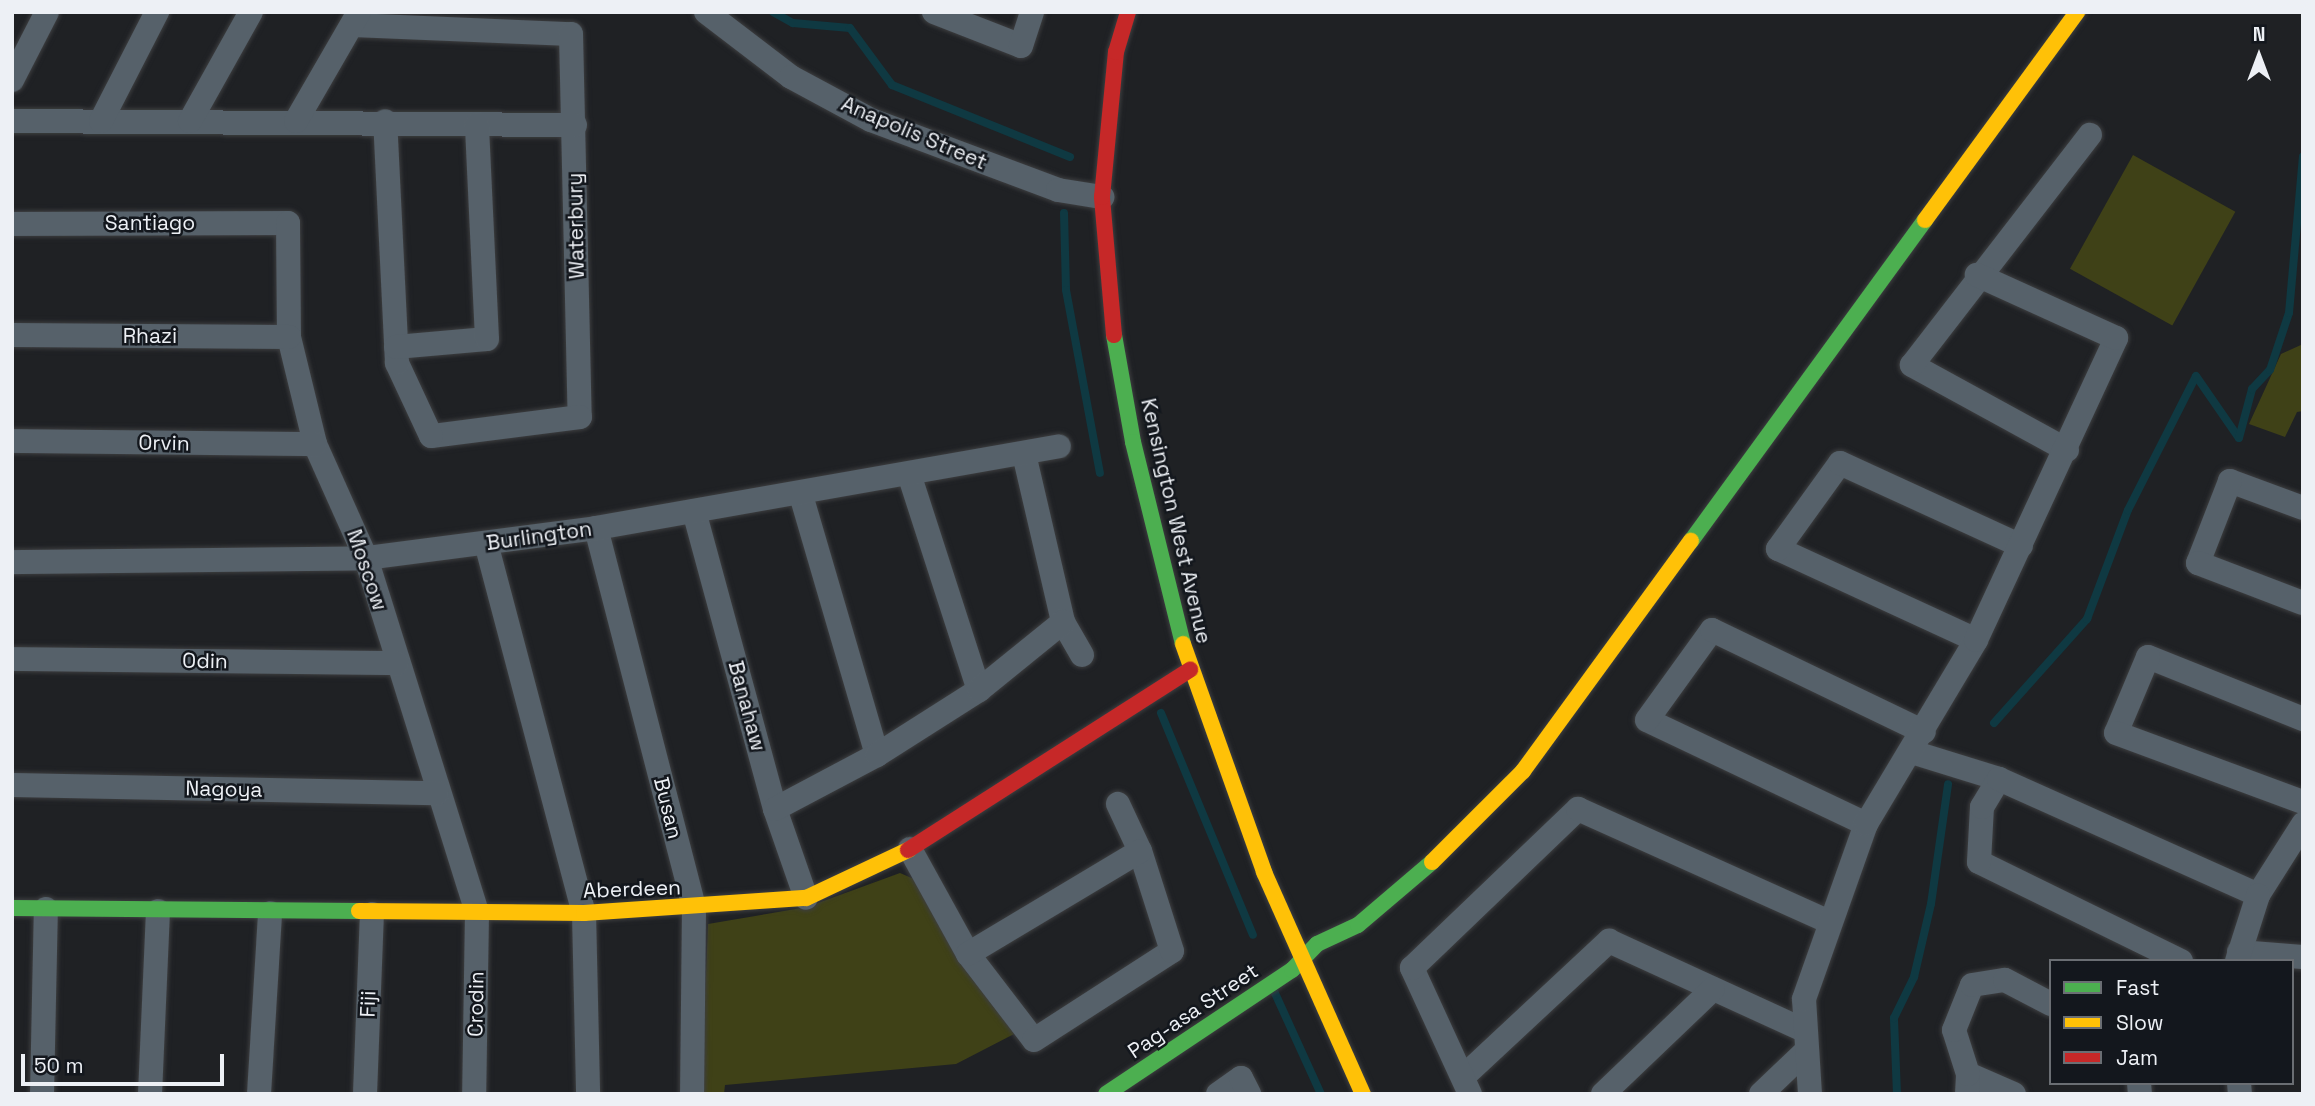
<!DOCTYPE html>
<style>
body{margin:0}
#map{position:relative;width:2315px;height:1106px;overflow:hidden;background:#1f2124;font-family:"Space Grotesk",sans-serif}
div>[style]{position:absolute}
.green>*{inset:0;background:#3f4117;transform-origin:0 0}
.stream>*{height:8px;margin:-4px;padding:0 4px;transform-origin:4px;border-radius:4px;background:#0f3942}
.roads{filter:drop-shadow(0 0 2px #3d3e40) drop-shadow(0 0 2px #3d3e40)}
.street>*{height:24px;margin:-12px;padding:0 12px;transform-origin:12px;border-radius:12px;background:#56616a}
.fast>*{height:16px;margin:-8px;padding:0 8px;transform-origin:8px;border-radius:8px;background:#4caf50}
.slow>*{height:16px;margin:-8px;padding:0 8px;transform-origin:8px;border-radius:8px;background:#ffc107}
.jam>*{height:16px;margin:-8px;padding:0 8px;transform-origin:8px;border-radius:8px;background:#c62828}
span{translate:-50% -50%;white-space:nowrap;text-align:center;line-height:1.15;-webkit-text-stroke:5px #13171d;paint-order:stroke}
.street-label{font-size:21px;color:#edf0f5}
.frame{position:absolute;inset:0;border:14px solid #edf0f5;pointer-events:none}
.legend{position:absolute;left:2049px;top:959px;width:245px;height:126px;box-sizing:border-box;background:#13171d;border:2px solid #6a6e73;margin:0;padding:9px 12px;list-style:none;font-size:21px;color:#edf0f5}
.legend li{display:flex;align-items:center;gap:14px;height:35px}
.legend b{width:35px;border:2px solid #6a6e73}
.north{position:absolute;left:2224px;top:21px;width:70px;height:70px;-webkit-text-stroke:5px #13171d;paint-order:stroke;rotate:0deg;font-size:19px;font-weight:700;line-height:28px;text-align:center;color:#edf0f5}
.north::after{content:'';display:block;margin:auto;width:24px;height:32px;background:#edf0f5;clip-path:polygon(50% 0,100% 100%,50% 72%,0 100%)}
.scale{position:absolute;left:21px;top:1054px;width:203px;height:32px;box-sizing:border-box;border:4px solid #edf0f5;border-top:0;padding-left:9px;font-size:21px;line-height:24px;white-space:nowrap;color:#edf0f5;-webkit-text-stroke:5px #13171d;paint-order:stroke}
</style>
<div id="map">
<div class="green">
<div style="left:2133px;top:155px;width:117px;height:130px;rotate:29deg"></div>
<div style="clip-path:polygon(2303px 344px,2303px 411px,2297px 412px,2285px 437px,2249px 424px,2281px 354px)"></div>
<div style="clip-path:polygon(900px 873px,914px 879px,1016px 1033px,956px 1064px,725px 1085px,724px 1094px,701px 1094px,708px 924px,807px 907px)"></div>
</div>
<div class="stream">
<div style="left:773px;top:12px;width:23px;rotate:29deg"></div>
<div style="left:793px;top:23px;width:57px;rotate:5deg"></div>
<div style="left:850px;top:28px;width:71px;rotate:53.6deg"></div>
<div style="left:892px;top:85px;width:192px;rotate:22deg"></div>
<div style="left:1064px;top:213px;width:77px;rotate:88.5deg"></div>
<div style="left:1066px;top:290px;width:186px;rotate:79.5deg"></div>
<div style="left:1161px;top:713px;width:240px;rotate:67.5deg"></div>
<div style="left:1994px;top:723px;width:140px;rotate:-48.2deg"></div>
<div style="left:2087px;top:619px;width:116px;rotate:-69.4deg"></div>
<div style="left:2128px;top:510px;width:150px;rotate:-63.1deg"></div>
<div style="left:2196px;top:376px;width:75px;rotate:55.3deg"></div>
<div style="left:2239px;top:438px;width:51px;rotate:-75.1deg"></div>
<div style="left:2252px;top:389px;width:26px;rotate:-47deg"></div>
<div style="left:2270px;top:370px;width:60px;rotate:-71.6deg"></div>
<div style="left:2289px;top:313px;width:157px;rotate:-84.9deg"></div>
<div style="left:1274px;top:991px;width:113px;rotate:65.5deg"></div>
<div style="left:1897px;top:1094px;width:76px;rotate:-92.3deg"></div>
<div style="left:1894px;top:1018px;width:46px;rotate:-64deg"></div>
<div style="left:1914px;top:977px;width:75px;rotate:-76.9deg"></div>
<div style="left:1931px;top:904px;width:121px;rotate:-81.9deg"></div>
</div>
<div class="roads">
<div class="street">
<div style="left:706px;top:12px;width:107px;rotate:37.4deg"></div>
<div style="left:791px;top:77px;width:91px;rotate:28.3deg"></div>
<div style="left:871px;top:120px;width:200px;rotate:20.5deg"></div>
<div style="left:1058px;top:190px;width:45px;rotate:9deg"></div>
<div style="left:934px;top:12px;width:93px;rotate:21.3deg"></div>
<div style="left:1021px;top:46px;width:36px;rotate:-72deg"></div>
<div style="left:353px;top:25px;width:218px;rotate:2.4deg"></div>
<div style="left:571px;top:34px;width:383px;rotate:88.7deg"></div>
<div style="left:580px;top:417px;width:150px;rotate:172.7deg"></div>
<div style="left:431px;top:436px;width:81px;rotate:-115deg"></div>
<div style="left:397px;top:363px;width:242px;rotate:-92.8deg"></div>
<div style="left:12px;top:80px;width:76px;rotate:-62.8deg"></div>
<div style="left:12px;top:121px;width:563px;rotate:0.41deg"></div>
<div style="left:101px;top:121px;width:123px;rotate:-62.8deg"></div>
<div style="left:190px;top:121px;width:125px;rotate:-60.8deg"></div>
<div style="left:296px;top:121px;width:126px;rotate:-60deg"></div>
<div style="left:12px;top:224px;width:276px;rotate:-0.2deg"></div>
<div style="left:288px;top:223px;width:114px;rotate:89.5deg"></div>
<div style="left:289px;top:337px;width:110px;rotate:76.3deg"></div>
<div style="left:315px;top:444px;width:125px;rotate:65.9deg"></div>
<div style="left:366px;top:558px;width:372px;rotate:72.6deg"></div>
<div style="left:477px;top:913px;width:181px;rotate:90.9deg"></div>
<div style="left:12px;top:335px;width:277px;rotate:0.4deg"></div>
<div style="left:396px;top:347px;width:91px;rotate:-5deg"></div>
<div style="left:487px;top:339px;width:215px;rotate:-92.7deg"></div>
<div style="left:12px;top:441px;width:303px;rotate:0.6deg"></div>
<div style="left:2067px;top:450px;width:177px;rotate:-151.3deg"></div>
<div style="left:1912px;top:365px;width:291px;rotate:-52.3deg"></div>
<div style="left:1024px;top:454px;width:172px;rotate:76.9deg"></div>
<div style="left:1063px;top:622px;width:38px;rotate:60deg"></div>
<div style="left:910px;top:477px;width:224px;rotate:72.1deg"></div>
<div style="left:801px;top:495px;width:271px;rotate:73.7deg"></div>
<div style="left:2303px;top:508px;width:78px;rotate:-159.7deg"></div>
<div style="left:2230px;top:481px;width:88px;rotate:111.3deg"></div>
<div style="left:2198px;top:563px;width:112px;rotate:20.9deg"></div>
<div style="left:694px;top:511px;width:309px;rotate:74.8deg"></div>
<div style="left:775px;top:809px;width:94px;rotate:70.8deg"></div>
<div style="left:596px;top:528px;width:392px;rotate:75.5deg"></div>
<div style="left:694px;top:908px;width:186px;rotate:90.6deg"></div>
<div style="left:486px;top:543px;width:383px;rotate:75.2deg"></div>
<div style="left:584px;top:913px;width:181px;rotate:88.7deg"></div>
<div style="left:12px;top:562px;width:354px;rotate:-0.6deg"></div>
<div style="left:366px;top:558px;width:232px;rotate:-7.4deg"></div>
<div style="left:596px;top:528px;width:470px;rotate:-10deg"></div>
<div style="left:1976px;top:640px;width:218px;rotate:-155.3deg"></div>
<div style="left:1778px;top:549px;width:106px;rotate:-54.2deg"></div>
<div style="left:1840px;top:463px;width:199px;rotate:24.6deg"></div>
<div style="left:12px;top:659px;width:385px;rotate:0.6deg"></div>
<div style="left:2303px;top:719px;width:167px;rotate:-158.2deg"></div>
<div style="left:2148px;top:657px;width:82px;rotate:112.8deg"></div>
<div style="left:2116px;top:733px;width:199px;rotate:20.3deg"></div>
<div style="left:1912px;top:752px;width:91px;rotate:17.2deg"></div>
<div style="left:12px;top:785px;width:425px;rotate:1.1deg"></div>
<div style="left:775px;top:809px;width:115px;rotate:-27.9deg"></div>
<div style="left:877px;top:755px;width:121px;rotate:-32.5deg"></div>
<div style="left:979px;top:690px;width:108px;rotate:-39deg"></div>
<div style="left:1866px;top:824px;width:242px;rotate:-154.6deg"></div>
<div style="left:1647px;top:720px;width:111px;rotate:-54.2deg"></div>
<div style="left:1712px;top:630px;width:235px;rotate:25.7deg"></div>
<div style="left:910px;top:849px;width:120px;rotate:61.1deg"></div>
<div style="left:968px;top:954px;width:108px;rotate:52.5deg"></div>
<div style="left:1034px;top:1040px;width:164px;rotate:-32.8deg"></div>
<div style="left:1172px;top:951px;width:105px;rotate:-107.7deg"></div>
<div style="left:1140px;top:851px;width:52px;rotate:-115.1deg"></div>
<div style="left:2239px;top:952px;width:64px;rotate:4.5deg"></div>
<div style="left:968px;top:954px;width:200px;rotate:-30.9deg"></div>
<div style="left:2181px;top:961px;width:225px;rotate:-153.9deg"></div>
<div style="left:1979px;top:862px;width:55px;rotate:-86.9deg"></div>
<div style="left:1982px;top:807px;width:33px;rotate:-59deg"></div>
<div style="left:1999px;top:779px;width:284px;rotate:24.1deg"></div>
<div style="left:2258px;top:895px;width:84px;rotate:-57.6deg"></div>
<div style="left:2237px;top:961px;width:69px;rotate:-72.3deg"></div>
<div style="left:1968px;top:1074px;width:50px;rotate:23.5deg"></div>
<div style="left:1463px;top:1077px;width:200px;rotate:-43deg"></div>
<div style="left:1609px;top:941px;width:213px;rotate:24.6deg"></div>
<div style="left:2139px;top:1083px;width:11px;rotate:85deg"></div>
<div style="left:2239px;top:1083px;width:11px;rotate:85deg"></div>
<div style="left:42px;top:1094px;width:185px;rotate:-88.8deg"></div>
<div style="left:150px;top:1094px;width:183px;rotate:-87.5deg"></div>
<div style="left:259px;top:1094px;width:181px;rotate:-86.5deg"></div>
<div style="left:365px;top:1094px;width:180px;rotate:-87.8deg"></div>
<div style="left:1218px;top:1094px;width:28px;rotate:-35deg"></div>
<div style="left:1241px;top:1078px;width:18px;rotate:63deg"></div>
<div style="left:1470px;top:1094px;width:139px;rotate:-114.7deg"></div>
<div style="left:1412px;top:968px;width:230px;rotate:-43.8deg"></div>
<div style="left:1578px;top:809px;width:276px;rotate:24.2deg"></div>
<div style="left:1603px;top:1094px;width:152px;rotate:-43.7deg"></div>
<div style="left:1761px;top:1094px;width:61px;rotate:-43.7deg"></div>
<div style="left:1810px;top:1094px;width:95px;rotate:-93.6deg"></div>
<div style="left:1804px;top:999px;width:186px;rotate:-70.5deg"></div>
<div style="left:1866px;top:824px;width:214px;rotate:-59.1deg"></div>
<div style="left:1976px;top:640px;width:333px;rotate:-65.1deg"></div>
<div style="left:2116px;top:338px;width:153px;rotate:-155.6deg"></div>
<div style="left:1967px;top:1094px;width:20px;rotate:-87deg"></div>
<div style="left:1968px;top:1074px;width:46px;rotate:-107.7deg"></div>
<div style="left:1954px;top:1030px;width:48px;rotate:-68.2deg"></div>
<div style="left:1972px;top:985px;width:33px;rotate:-9deg"></div>
<div style="left:2005px;top:980px;width:52px;rotate:27.6deg"></div>
</div>
<div class="fast">
<div style="left:1114px;top:335px;width:109px;rotate:79.9deg"></div>
<div style="left:1133px;top:442px;width:208px;rotate:76.1deg"></div>
<div style="left:1691px;top:541px;width:397px;rotate:-53.9deg"></div>
<div style="left:12px;top:908px;width:347px;rotate:0.5deg"></div>
<div style="left:1106px;top:1094px;width:224px;rotate:-33.7deg"></div>
<div style="left:1292px;top:970px;width:36px;rotate:-46deg"></div>
<div style="left:1317px;top:944px;width:45px;rotate:-24.9deg"></div>
<div style="left:1358px;top:925px;width:97px;rotate:-40.4deg"></div>
</div>
<div class="slow">
<div style="left:1925px;top:220px;width:258px;rotate:-53.8deg"></div>
<div style="left:1183px;top:644px;width:242px;rotate:70.4deg"></div>
<div style="left:1264px;top:872px;width:243px;rotate:66deg"></div>
<div style="left:1432px;top:862px;width:129px;rotate:-45deg"></div>
<div style="left:1523px;top:771px;width:285px;rotate:-53.9deg"></div>
<div style="left:359px;top:911px;width:225px;rotate:0.5deg"></div>
<div style="left:584px;top:913px;width:223px;rotate:-3.9deg"></div>
<div style="left:806px;top:898px;width:113px;rotate:-25.2deg"></div>
</div>
<div class="jam">
<div style="left:1114px;top:335px;width:139px;rotate:-95deg"></div>
<div style="left:1102px;top:197px;width:146px;rotate:-84.5deg"></div>
<div style="left:1116px;top:52px;width:42px;rotate:-73.3deg"></div>
<div style="left:908px;top:850px;width:335px;rotate:-32.6deg"></div>
</div>
</div>
<div class="street-label">
<span style="left:914px;top:133px;rotate:23deg">Anapolis Street</span>
<span style="left:150px;top:223px">Santiago</span>
<span style="left:576px;top:226px;rotate:-91deg">Waterbury</span>
<span style="left:150px;top:336px">Rhazi</span>
<span style="left:164px;top:443px;rotate:1deg">Orvin</span>
<span style="left:1176px;top:521px;rotate:77deg">Kensington West Avenue</span>
<span style="left:539px;top:536px;rotate:-8deg">Burlington</span>
<span style="left:367px;top:570px;rotate:71deg">Moscow</span>
<span style="left:205px;top:661px;rotate:1deg">Odin</span>
<span style="left:747px;top:706px;rotate:75deg">Banahaw</span>
<span style="left:224px;top:789px;rotate:1deg">Nagoya</span>
<span style="left:668px;top:808px;rotate:76deg">Busan</span>
<span style="left:632px;top:889px;rotate:-2deg">Aberdeen</span>
<span style="left:368px;top:1004px;rotate:-88deg">Fiji</span>
<span style="left:476px;top:1004px;rotate:-89deg">Crodin</span>
<span style="left:1193px;top:1011px;rotate:-34deg">Pag-asa Street</span>
</div>
<div class="frame"></div>
<ul class="legend">
<li><b style="height:9px;background:#4caf50"></b>Fast</li>
<li><b style="height:9px;background:#ffc107"></b>Slow</li>
<li><b style="height:9px;background:#c62828"></b>Jam</li>
</ul>
<div class="north">N</div>
<div class="scale">50 m</div>
</div>
